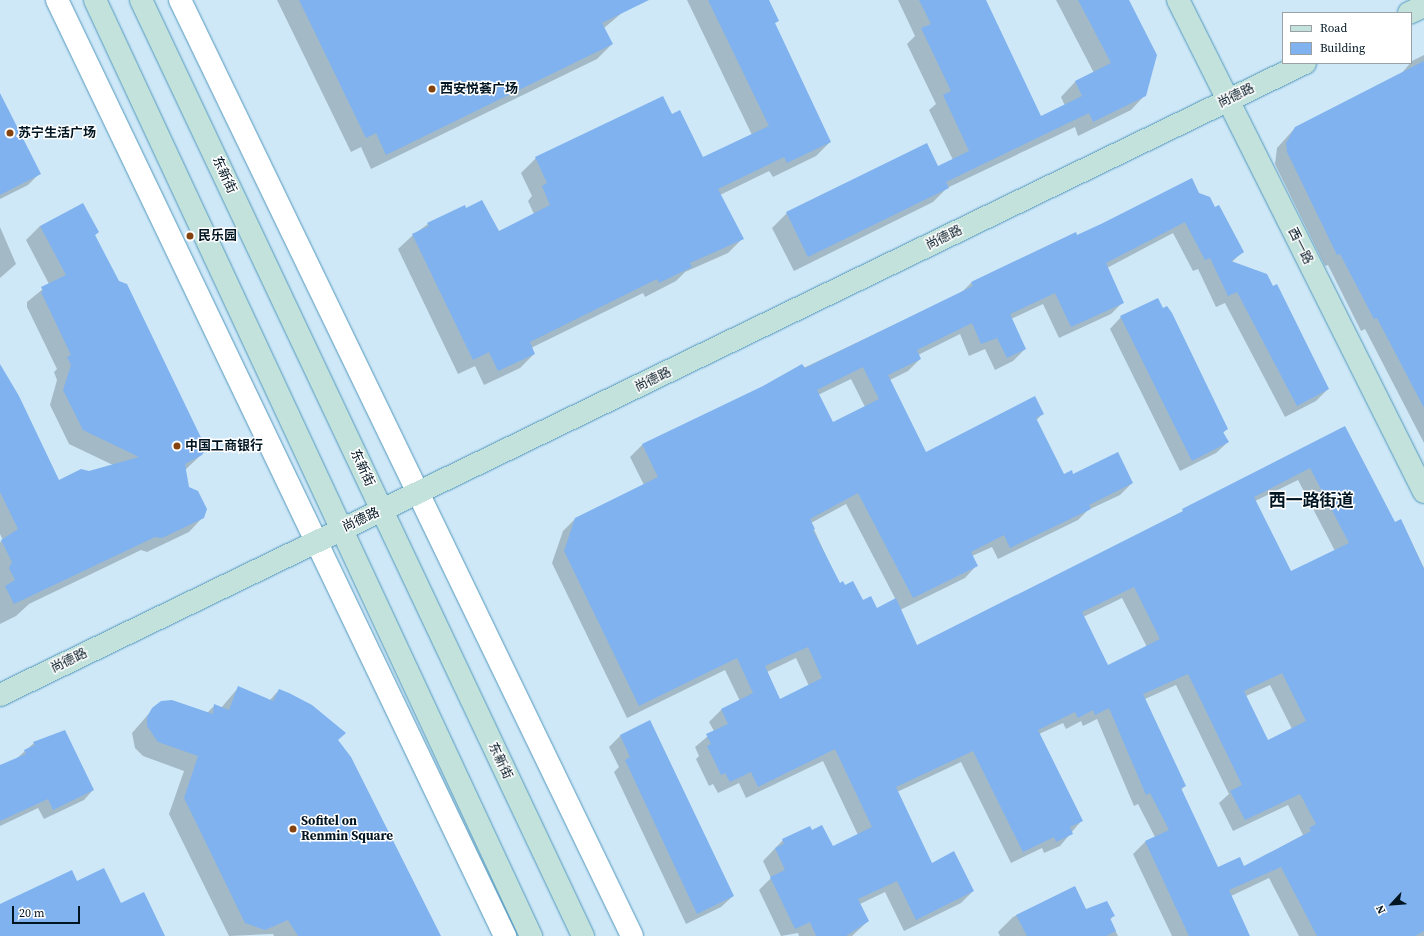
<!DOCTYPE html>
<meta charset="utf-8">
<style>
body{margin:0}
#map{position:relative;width:1424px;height:936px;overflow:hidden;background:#cee8f8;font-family:"Source Serif 4","Noto Sans SC",serif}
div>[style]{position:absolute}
.shadow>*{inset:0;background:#0003}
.building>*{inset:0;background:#7fb2ef}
.roads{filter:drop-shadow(0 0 1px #5398bc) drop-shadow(0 0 1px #5398bc)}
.street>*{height:22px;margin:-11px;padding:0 11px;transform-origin:11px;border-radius:11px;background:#fff}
.secondary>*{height:22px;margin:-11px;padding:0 11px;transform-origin:11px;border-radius:11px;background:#c3e2db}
.dots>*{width:11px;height:11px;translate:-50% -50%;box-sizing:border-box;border:2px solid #fff;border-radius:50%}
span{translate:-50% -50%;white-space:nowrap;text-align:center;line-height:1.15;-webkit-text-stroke:3px #fff;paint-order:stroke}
.poi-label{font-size:13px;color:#001522;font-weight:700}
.left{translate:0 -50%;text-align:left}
.street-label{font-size:13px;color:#001522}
.district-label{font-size:17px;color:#001522;font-weight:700}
.legend{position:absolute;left:1282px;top:12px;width:130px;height:52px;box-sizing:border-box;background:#fff;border:1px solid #99a1a7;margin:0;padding:5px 7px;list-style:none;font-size:12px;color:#001522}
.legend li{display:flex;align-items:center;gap:8px;height:20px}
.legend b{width:20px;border:1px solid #99a1a7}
.north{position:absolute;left:1372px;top:884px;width:40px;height:40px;-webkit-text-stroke:3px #fff;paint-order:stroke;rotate:244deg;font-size:11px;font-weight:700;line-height:16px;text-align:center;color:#001522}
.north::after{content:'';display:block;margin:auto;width:14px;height:18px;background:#001522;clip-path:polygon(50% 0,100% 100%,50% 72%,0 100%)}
.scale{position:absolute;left:12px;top:906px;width:68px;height:18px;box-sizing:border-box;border:2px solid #001522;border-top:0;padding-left:5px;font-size:12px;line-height:14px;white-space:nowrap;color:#001522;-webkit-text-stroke:3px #fff;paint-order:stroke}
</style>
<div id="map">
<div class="shadow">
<div style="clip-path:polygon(277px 0,618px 0,623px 12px,604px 28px,612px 44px,597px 59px,371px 169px,361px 147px,351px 152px)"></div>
<div style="clip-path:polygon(687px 0,768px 0,777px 21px,774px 24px,830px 142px,816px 156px,773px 177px,769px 171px,720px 195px,743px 238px,728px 253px,685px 272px,676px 281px,645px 297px,643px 293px,531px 348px,534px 354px,520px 368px,484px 385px,475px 366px,458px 374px,398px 249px,413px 235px,428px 224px,466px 209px,499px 232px,534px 214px,528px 201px,532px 196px,521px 173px,536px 158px,671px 116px,702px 158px,752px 135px)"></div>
<div style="clip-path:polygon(898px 0,985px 0,1040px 118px,1065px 106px,1061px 97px,1075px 82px,1094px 73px,1056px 0,1128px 0,1156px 55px,1145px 95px,1131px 110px,1078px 136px,1075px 127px,947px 188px,933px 202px,794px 271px,772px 228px,787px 213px,938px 167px,953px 160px,929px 110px,936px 104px,907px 44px,915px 36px)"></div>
<div style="clip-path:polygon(1424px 55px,1424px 443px,1365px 329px,1361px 331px,1328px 265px,1325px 266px,1275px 164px,1277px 148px,1295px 128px,1401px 74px,1412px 61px)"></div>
<div style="clip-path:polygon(0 95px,40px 173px,28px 185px,0 199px)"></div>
<div style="clip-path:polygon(evenodd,1199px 194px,1242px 252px,1232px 262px,1328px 389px,1316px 401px,1285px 417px,1225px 303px,1216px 307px,1198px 269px,1193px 271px,1173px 233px,1107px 268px,1123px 302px,1111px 314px,1059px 338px,1043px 304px,1011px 319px,1025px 349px,1013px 361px,995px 370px,985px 349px,969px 356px,960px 334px,918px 355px,920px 359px,908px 371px,890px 380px,926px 454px,1043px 413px,1036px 421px,1063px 476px,1132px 483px,1120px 495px,1088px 510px,1078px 520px,998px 559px,992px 547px,972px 556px,976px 566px,965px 578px,900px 610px,916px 646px,1178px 515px,1344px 428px,1394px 523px,1401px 520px,1424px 568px,1424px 936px,1299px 936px,1269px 878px,1231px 896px,1249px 936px,1172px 936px,1133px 854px,1145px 842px,1155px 837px,1138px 804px,1134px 806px,1097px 719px,1083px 726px,1081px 721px,1066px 729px,1063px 723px,1039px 734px,1082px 820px,1060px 846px,1044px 853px,1042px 848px,1011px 863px,961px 762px,897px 792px,931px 864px,973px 891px,961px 903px,904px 931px,885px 892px,860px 904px,868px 921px,852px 936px,799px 936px,798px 933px,781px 936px,759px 890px,771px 878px,763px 861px,783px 840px,811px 831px,832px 848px,858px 835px,823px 761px,746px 798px,739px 783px,718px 793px,713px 784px,709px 786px,696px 759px,699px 756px,695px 747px,714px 731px,709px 722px,721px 710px,740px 701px,725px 670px,627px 718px,552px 563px,563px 531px,575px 519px,644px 485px,630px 457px,642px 445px,961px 293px,971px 283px,1075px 233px,1077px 236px,1199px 194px,851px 379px,865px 407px,833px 423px,818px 395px,851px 379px,1199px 194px,1298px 480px,1335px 551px,1291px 572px,1255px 501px,1298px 480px,1199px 194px,846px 504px,896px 600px,877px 609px,839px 584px,811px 523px,846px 504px,1199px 194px,1122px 598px,1147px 647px,1107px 666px,1083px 617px,1122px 598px,1199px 194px,796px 658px,809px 686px,780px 700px,767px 672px,796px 658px,1199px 194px,1176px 685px,1229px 794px,1219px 803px,1233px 831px,1288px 805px,1303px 835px,1244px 867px,1217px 868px,1181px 790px,1185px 786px,1145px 699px,1176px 685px,1199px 194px,1270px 685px,1292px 729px,1268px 741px,1246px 696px,1270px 685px)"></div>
<div style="clip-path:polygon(40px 226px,98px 232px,94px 236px,201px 455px,185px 470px,188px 488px,203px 517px,189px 532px,147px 552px,141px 550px,29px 604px,16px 616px,0 624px,0 542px,3px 540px,0 534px,0 368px,58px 481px,113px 465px,69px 444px,50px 405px,57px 380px,54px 372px,57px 369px,27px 307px,27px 302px,49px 284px,26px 240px)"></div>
<div style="clip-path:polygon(0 227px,16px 264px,0 278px)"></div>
<div style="clip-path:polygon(1121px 317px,1227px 429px,1223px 433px,1228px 442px,1216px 453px,1180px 471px,1110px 329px)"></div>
<div style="clip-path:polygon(238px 688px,269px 701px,279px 690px,337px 740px,440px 936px,274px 936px,273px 934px,229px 936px,169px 814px,184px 771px,143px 756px,135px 748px,132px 733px,153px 709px,207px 713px,215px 705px,221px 708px)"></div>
<div style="clip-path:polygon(650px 721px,733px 896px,721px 907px,686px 924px,614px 772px,619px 767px,609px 747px,620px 736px)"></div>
<div style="clip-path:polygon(64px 731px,93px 790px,84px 800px,44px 819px,38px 808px,0 826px,0 767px,16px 759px,34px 743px)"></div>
<div style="clip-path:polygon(1075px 887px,1086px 910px,1114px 915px,1110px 920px,1118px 936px,1000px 936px,998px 932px,1013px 917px)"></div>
</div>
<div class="building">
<div style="clip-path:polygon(299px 0,649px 0,602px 23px,613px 44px,386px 155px,376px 133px,366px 138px)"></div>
<div style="clip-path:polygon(708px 0,769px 0,779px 21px,775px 23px,831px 142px,787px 163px,784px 157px,718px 189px,744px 239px,690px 263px,692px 267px,659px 283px,657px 279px,530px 342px,535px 354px,498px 371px,489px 352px,473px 360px,412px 234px,429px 226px,427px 223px,465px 205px,466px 208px,482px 200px,499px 231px,550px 205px,542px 186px,547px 183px,535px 157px,663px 96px,672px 114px,680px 110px,703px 157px,769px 126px)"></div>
<div style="clip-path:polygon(919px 0,986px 0,1041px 116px,1082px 96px,1075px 81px,1111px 63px,1078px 0,1129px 0,1157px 55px,1146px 96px,1093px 122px,1089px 113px,946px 182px,949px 188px,808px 257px,786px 212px,927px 143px,938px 166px,969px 151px,943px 95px,951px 91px,921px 28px,931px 24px)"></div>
<div style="clip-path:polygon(1424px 61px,1424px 408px,1377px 318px,1374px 319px,1340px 254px,1337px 255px,1287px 152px,1286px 143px,1295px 127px)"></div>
<div style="clip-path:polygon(0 93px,41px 174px,0 195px)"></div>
<div style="clip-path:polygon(evenodd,1192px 178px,1199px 193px,1210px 197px,1215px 207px,1219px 205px,1244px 252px,1231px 261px,1267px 274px,1273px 286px,1277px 284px,1329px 389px,1297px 406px,1237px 292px,1228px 296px,1210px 258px,1205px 260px,1185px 222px,1106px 263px,1124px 303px,1071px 327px,1055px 293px,1010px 314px,1026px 349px,1007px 358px,997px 338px,981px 344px,972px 323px,917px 350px,921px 359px,888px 375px,926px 452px,1035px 396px,1044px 414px,1036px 418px,1064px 474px,1072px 470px,1073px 474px,1118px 452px,1133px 483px,1089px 505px,1091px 509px,1010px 548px,1004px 535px,971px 552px,978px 566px,913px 598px,858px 493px,810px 519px,815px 529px,813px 530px,840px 583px,843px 581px,845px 585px,853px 581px,863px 600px,871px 596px,877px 608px,896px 598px,917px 645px,1183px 511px,1182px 509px,1345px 426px,1395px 522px,1401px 519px,1424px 569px,1424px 931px,1415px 936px,1317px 936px,1281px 867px,1229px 890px,1250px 936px,1189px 936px,1145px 841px,1169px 830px,1150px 793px,1146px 795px,1109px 708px,1095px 715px,1093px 710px,1078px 718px,1075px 712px,1038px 730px,1083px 821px,1070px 827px,1073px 834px,1056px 842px,1054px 837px,1023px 852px,973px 751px,896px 787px,932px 863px,954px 851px,974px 891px,916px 920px,897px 881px,858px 899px,869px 921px,846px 936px,816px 936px,810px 922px,795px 929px,770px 877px,785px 870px,775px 848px,784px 844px,782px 839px,810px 826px,812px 830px,822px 825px,833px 846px,872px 827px,835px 749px,758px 787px,751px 772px,730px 782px,725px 773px,721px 775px,707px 746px,711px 744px,706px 734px,728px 724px,721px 709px,753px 693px,737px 658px,639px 706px,564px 551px,575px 518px,658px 477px,642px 444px,763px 386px,802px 364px,805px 368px,973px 286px,971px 282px,1076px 232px,1077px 235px,1101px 224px,1192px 178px,863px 367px,879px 399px,833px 422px,817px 390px,863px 367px,1192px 178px,1310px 468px,1349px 543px,1291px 571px,1254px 497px,1310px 468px,1192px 178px,1134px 587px,1160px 639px,1108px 665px,1082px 612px,1134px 587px,1192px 178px,808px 647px,822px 678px,780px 699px,765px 666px,808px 647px,1192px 178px,1282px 673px,1306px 721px,1268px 740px,1244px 691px,1282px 673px,1192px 178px,1188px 674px,1242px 785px,1230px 791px,1245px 820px,1300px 794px,1316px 824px,1309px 828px,1311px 831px,1244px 866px,1240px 857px,1218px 867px,1181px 788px,1186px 786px,1143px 694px,1188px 674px)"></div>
<div style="clip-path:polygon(83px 203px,99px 232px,95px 235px,119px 281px,127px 284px,206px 448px,202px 455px,185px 464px,189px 487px,198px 491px,207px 509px,204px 518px,162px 538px,155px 537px,14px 604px,5px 586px,15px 580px,9px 568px,12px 562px,1px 540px,18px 529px,0 492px,0 364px,19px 396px,59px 480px,81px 469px,89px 471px,139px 457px,83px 430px,63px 390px,71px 365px,67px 357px,71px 355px,41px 292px,43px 291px,41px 287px,66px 275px,40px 226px)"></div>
<div style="clip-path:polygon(1158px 298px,1163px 308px,1167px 306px,1172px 313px,1228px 429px,1223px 432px,1229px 442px,1192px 461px,1120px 316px)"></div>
<div style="clip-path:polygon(238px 686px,273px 701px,279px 689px,289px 693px,312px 705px,346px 733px,338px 740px,351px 757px,441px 936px,298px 936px,288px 920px,265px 930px,245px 923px,184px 798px,198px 756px,158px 742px,147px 726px,147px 717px,152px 708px,161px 701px,172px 700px,213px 714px,214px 704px,229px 710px)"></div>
<div style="clip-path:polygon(650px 720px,734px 896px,697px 914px,625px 760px,630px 757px,620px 735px)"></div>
<div style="clip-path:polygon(65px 730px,94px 790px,53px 810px,48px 799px,0 821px,0 765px,26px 754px,24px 750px,35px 745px,33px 742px)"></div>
<div style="clip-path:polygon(104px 868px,121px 903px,144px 892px,165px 936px,0 936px,0 904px,72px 870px,77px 881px)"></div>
<div style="clip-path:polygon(1075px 886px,1086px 909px,1107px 901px,1115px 916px,1110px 918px,1116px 931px,1106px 936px,1027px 936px,1016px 915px)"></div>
</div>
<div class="roads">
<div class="street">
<div style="left:57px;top:0;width:1038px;rotate:64.42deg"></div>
<div style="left:180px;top:0;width:1039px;rotate:64.22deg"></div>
</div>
<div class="secondary">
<div style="left:95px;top:0;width:1033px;rotate:65.02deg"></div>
<div style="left:141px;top:0;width:1035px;rotate:64.72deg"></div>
<div style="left:1178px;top:0;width:550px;rotate:63.43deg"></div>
<div style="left:1409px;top:13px;width:17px;rotate:-25deg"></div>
<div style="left:0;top:695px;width:1450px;rotate:-25.84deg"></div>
</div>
</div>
<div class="dots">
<div style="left:432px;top:89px;background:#85440f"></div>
<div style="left:10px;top:133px;background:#85440f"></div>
<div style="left:190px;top:236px;background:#85440f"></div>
<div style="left:177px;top:446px;background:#85440f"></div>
<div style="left:293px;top:829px;background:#85440f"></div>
</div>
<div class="poi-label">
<span class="left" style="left:440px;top:89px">西安悦荟广场</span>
<span class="left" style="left:18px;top:133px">苏宁生活广场</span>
<span class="left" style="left:198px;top:236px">民乐园</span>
<span class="left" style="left:185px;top:446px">中国工商银行</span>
<span class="left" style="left:301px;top:829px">Sofitel on<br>Renmin Square</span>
</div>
<div class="street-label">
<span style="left:1236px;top:96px;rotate:-26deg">尚德路</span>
<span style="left:224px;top:175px;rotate:65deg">东新街</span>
<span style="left:944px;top:238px;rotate:-26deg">尚德路</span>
<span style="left:1300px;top:246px;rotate:63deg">西一路</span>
<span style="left:653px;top:380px;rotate:-26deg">尚德路</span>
<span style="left:362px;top:468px;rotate:65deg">东新街</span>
<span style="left:361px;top:520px;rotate:-25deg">尚德路</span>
<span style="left:69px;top:661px;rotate:-26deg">尚德路</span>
<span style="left:500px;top:761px;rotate:65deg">东新街</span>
</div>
<div class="district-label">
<span style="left:1311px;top:501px">西一路街道</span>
</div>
<ul class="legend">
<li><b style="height:5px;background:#c3e2db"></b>Road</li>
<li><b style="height:11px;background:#7fb2ef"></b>Building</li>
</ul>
<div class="north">N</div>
<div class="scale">20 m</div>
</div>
